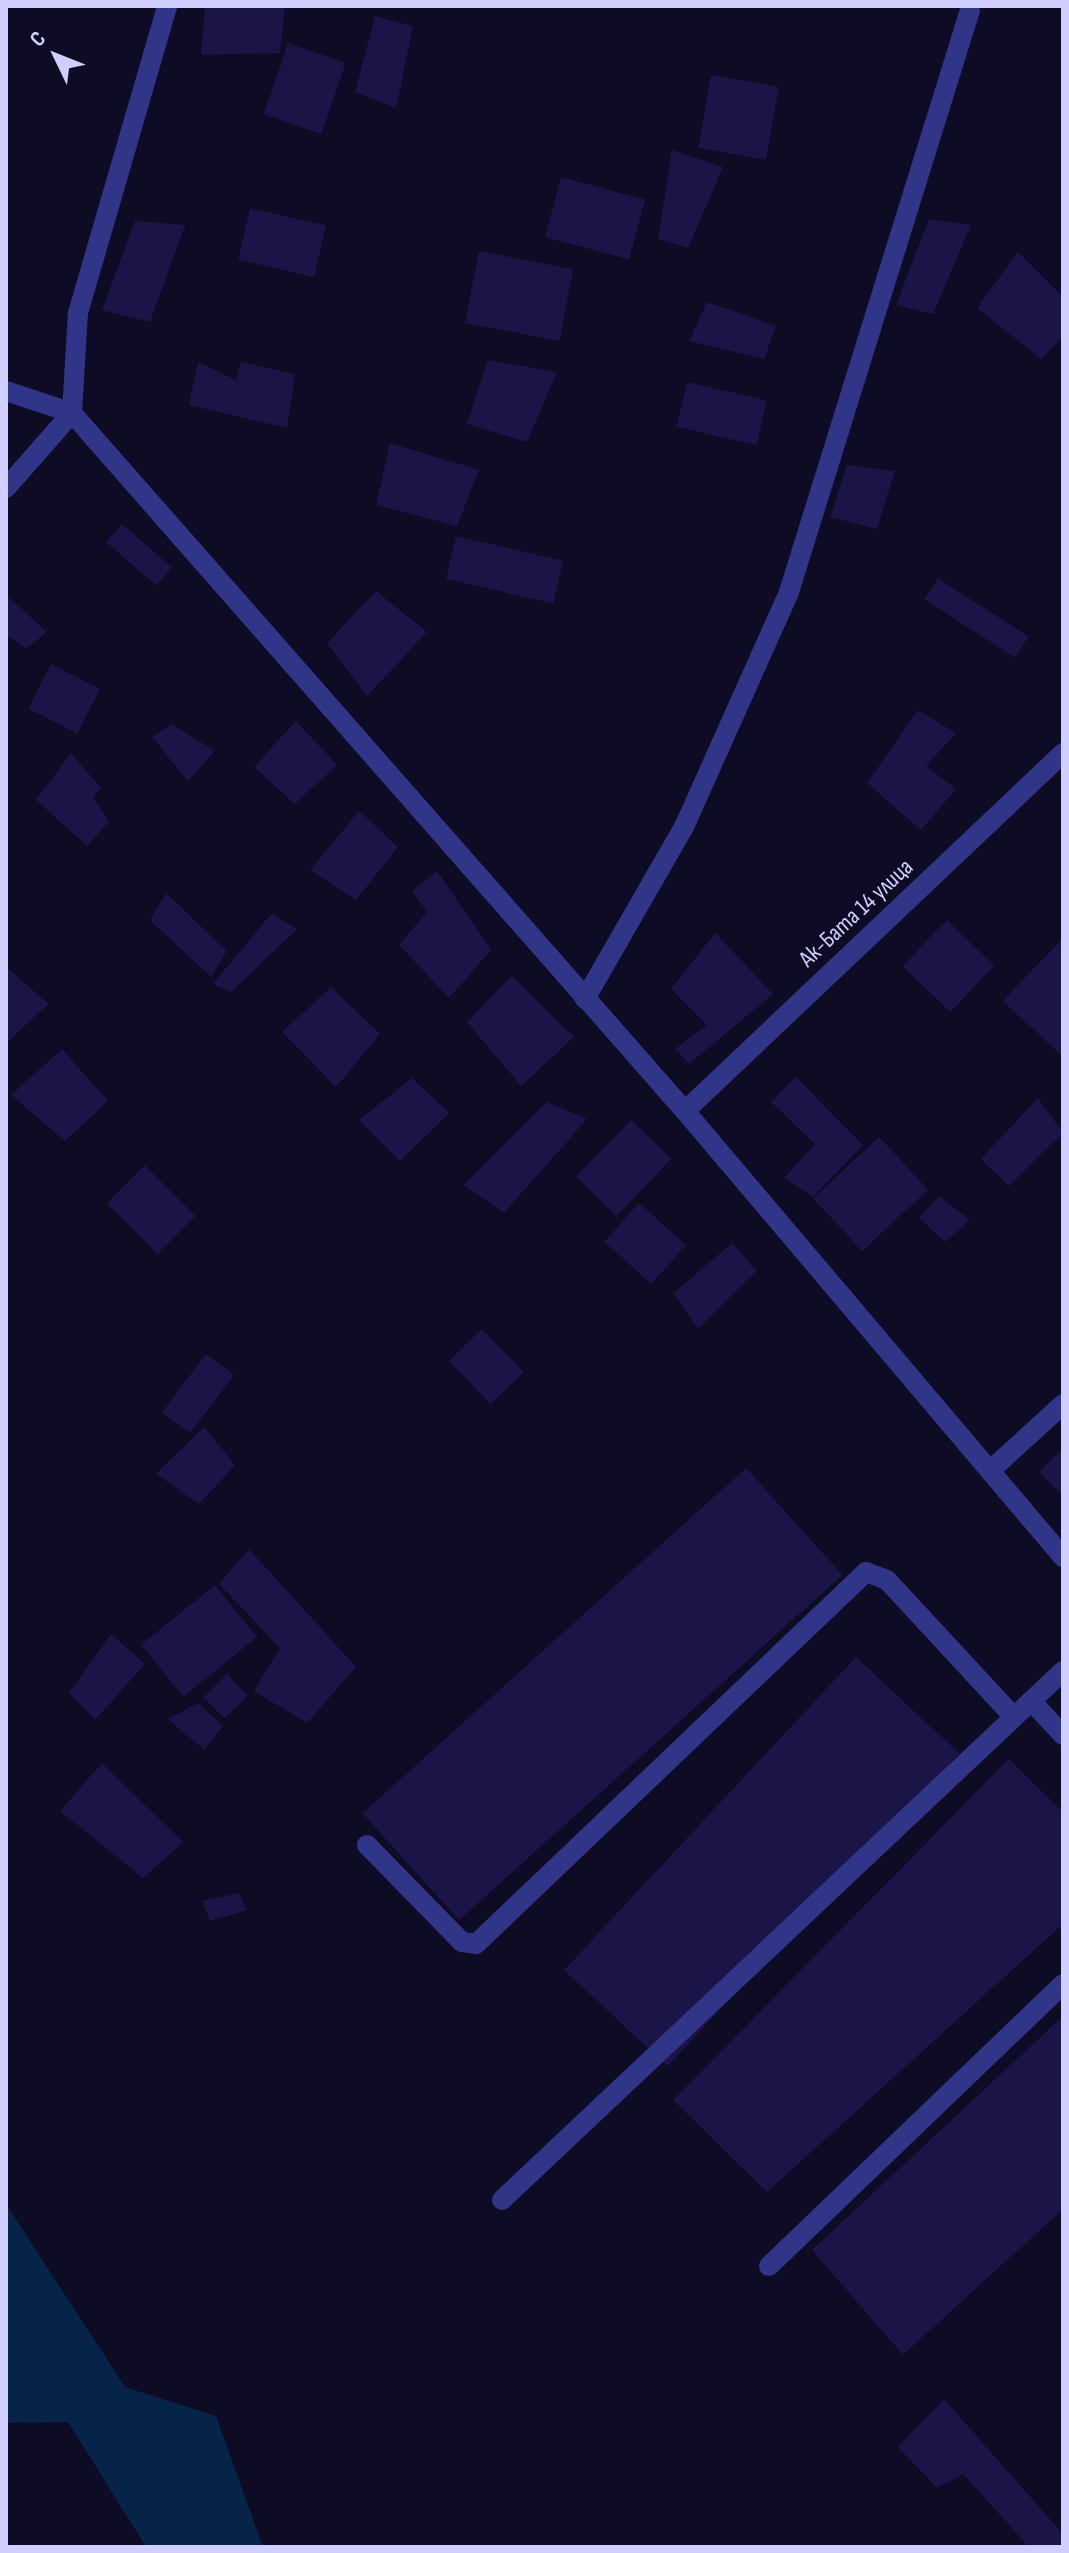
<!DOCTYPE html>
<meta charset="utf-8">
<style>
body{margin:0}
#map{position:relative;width:1069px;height:2553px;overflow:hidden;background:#0e0b24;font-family:"Sofia Sans Condensed",sans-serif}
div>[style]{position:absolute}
.water>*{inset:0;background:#062348}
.building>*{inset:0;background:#1b1547;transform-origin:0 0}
.minor>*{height:20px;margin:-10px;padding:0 10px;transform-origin:10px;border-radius:10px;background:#313588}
span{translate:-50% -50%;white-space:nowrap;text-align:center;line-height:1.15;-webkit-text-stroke:8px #0e0b24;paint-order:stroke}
.street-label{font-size:24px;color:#d0ceff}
.frame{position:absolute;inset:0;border:8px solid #d0ceff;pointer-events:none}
.north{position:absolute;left:16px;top:16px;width:80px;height:80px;-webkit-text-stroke:6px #0e0b24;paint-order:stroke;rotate:313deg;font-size:22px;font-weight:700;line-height:32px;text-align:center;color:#d0ceff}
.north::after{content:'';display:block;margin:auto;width:28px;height:36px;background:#d0ceff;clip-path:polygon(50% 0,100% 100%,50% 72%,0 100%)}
</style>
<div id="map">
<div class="water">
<div style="clip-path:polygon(6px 2204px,125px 2387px,216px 2416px,263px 2547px,146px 2547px,68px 2422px,6px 2423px)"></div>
</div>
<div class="building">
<div style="clip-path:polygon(205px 6px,285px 7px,280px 53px,201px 55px)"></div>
<div style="clip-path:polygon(375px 16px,413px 26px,396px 108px,355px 92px)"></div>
<div style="left:288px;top:43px;width:61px;height:75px;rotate:19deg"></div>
<div style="left:711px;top:75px;width:69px;height:74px;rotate:10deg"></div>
<div style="clip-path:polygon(672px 150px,723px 167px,688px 248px,658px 239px)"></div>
<div style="left:561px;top:177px;width:87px;height:62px;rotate:15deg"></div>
<div style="left:250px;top:208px;width:78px;height:53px;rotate:13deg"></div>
<div style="clip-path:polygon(929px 219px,971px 225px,933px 314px,896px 305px)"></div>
<div style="clip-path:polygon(135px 221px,185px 225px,150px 322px,102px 310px)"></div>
<div style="left:479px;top:251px;width:96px;height:73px;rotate:11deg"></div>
<div style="clip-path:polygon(1018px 252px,1063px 297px,1063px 336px,1041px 359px,977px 308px)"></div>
<div style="clip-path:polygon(707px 302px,776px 326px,764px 359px,689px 341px)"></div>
<div style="clip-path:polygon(488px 360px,557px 372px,527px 442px,467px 424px)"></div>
<div style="clip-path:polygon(198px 362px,236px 380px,241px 362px,295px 374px,287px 428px,189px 405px)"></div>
<div style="left:687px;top:382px;width:82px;height:46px;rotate:13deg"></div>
<div style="clip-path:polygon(390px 443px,479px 470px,457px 526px,376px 505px)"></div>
<div style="clip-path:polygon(847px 465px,895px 471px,877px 529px,830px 517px)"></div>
<div style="left:122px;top:524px;width:66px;height:24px;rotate:41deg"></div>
<div style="left:456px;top:536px;width:110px;height:44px;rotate:13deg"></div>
<div style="left:938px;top:578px;width:108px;height:25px;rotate:33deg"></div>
<div style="clip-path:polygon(376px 591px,427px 632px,367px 696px,327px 643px)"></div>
<div style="clip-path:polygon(6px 595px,47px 632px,26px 649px,6px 635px)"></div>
<div style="left:51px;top:664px;width:55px;height:50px;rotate:27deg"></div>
<div style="clip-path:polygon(918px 710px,956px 733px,926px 766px,956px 789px,921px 830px,867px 783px)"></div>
<div style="clip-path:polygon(296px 721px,337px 765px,295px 804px,254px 767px)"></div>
<div style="clip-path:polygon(172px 724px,215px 751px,188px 781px,152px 737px)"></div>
<div style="clip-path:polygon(71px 753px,101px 788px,93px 797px,109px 822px,87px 846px,36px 800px)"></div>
<div style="clip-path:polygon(359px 811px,398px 847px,356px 900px,310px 870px)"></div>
<div style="clip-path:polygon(437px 871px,491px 950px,449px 998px,399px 945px,427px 912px,412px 891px)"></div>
<div style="clip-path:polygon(166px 893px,227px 951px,211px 977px,150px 920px)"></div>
<div style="clip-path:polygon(272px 913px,297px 929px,231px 992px,213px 984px)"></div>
<div style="left:947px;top:920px;width:66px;height:64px;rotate:44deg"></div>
<div style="clip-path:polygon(715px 933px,773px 994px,689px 1064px,675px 1049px,707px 1025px,671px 989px)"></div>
<div style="clip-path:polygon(1061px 940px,1063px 942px,1063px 1057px,1003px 1001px)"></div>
<div style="clip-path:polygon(6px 967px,49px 1004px,6px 1043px)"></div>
<div style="clip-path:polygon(512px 976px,574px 1037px,521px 1086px,467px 1022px)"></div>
<div style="clip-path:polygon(331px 987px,380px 1034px,336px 1087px,282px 1032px)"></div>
<div style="clip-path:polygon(62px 1049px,108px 1101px,65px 1141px,11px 1095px)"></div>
<div style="clip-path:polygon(796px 1077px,863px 1145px,813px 1197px,784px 1178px,815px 1144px,771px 1102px)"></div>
<div style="clip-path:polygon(412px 1078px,449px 1113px,400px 1161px,359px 1120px)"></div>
<div style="clip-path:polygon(1038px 1098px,1063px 1133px,1009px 1186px,981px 1159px)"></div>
<div style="clip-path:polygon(547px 1102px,587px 1119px,504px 1213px,464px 1185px)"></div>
<div style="left:631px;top:1120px;width:56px;height:79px;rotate:44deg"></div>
<div style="left:879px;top:1137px;width:72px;height:90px;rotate:47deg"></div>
<div style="left:145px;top:1165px;width:72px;height:54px;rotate:45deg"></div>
<div style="clip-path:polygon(939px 1196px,970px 1220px,945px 1242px,919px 1218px)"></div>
<div style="left:639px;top:1203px;width:63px;height:52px;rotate:42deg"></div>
<div style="clip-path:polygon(732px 1243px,757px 1271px,698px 1329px,674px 1293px)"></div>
<div style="left:482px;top:1329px;width:60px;height:46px;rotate:46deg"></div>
<div style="left:206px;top:1354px;width:35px;height:73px;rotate:37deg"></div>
<div style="clip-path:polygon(204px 1427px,235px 1465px,199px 1504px,156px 1474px)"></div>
<div style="clip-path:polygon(1063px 1448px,1063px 1496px,1039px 1472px)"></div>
<div style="left:746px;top:1468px;width:144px;height:516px;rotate:48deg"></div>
<div style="clip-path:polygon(249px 1549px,356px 1667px,307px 1723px,254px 1691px,280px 1648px,219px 1584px)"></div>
<div style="left:215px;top:1585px;width:67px;height:95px;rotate:51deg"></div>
<div style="clip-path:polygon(111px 1634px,145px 1664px,95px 1720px,69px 1693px)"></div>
<div style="left:856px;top:1657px;width:141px;height:428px;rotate:43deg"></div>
<div style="left:227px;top:1674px;width:30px;height:33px;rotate:46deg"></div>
<div style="clip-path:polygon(198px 1703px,223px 1726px,204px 1750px,168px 1719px)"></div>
<div style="clip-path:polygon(1009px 1759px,1063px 1812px,1063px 1924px,767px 2192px,673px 2100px)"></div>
<div style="clip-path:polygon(102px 1763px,183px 1842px,143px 1878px,60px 1811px)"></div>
<div style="clip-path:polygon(239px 1893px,247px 1910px,210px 1921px,202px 1901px)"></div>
<div style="clip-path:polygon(1063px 2016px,1063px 2209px,903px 2355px,812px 2250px)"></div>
<div style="clip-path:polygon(944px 2399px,1063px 2534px,1063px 2547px,1029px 2547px,963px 2474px,937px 2488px,898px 2447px)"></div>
</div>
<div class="minor">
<div style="left:6px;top:391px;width:70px;rotate:18.4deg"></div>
<div style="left:72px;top:413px;width:929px;rotate:48.71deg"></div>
<div style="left:685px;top:1111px;width:585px;rotate:49.72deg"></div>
<div style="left:6px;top:488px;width:100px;rotate:-48.7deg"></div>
<div style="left:72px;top:413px;width:100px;rotate:-86.6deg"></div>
<div style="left:78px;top:313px;width:320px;rotate:-73.8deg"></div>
<div style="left:585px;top:999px;width:198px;rotate:-60.1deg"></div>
<div style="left:684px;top:827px;width:257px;rotate:-65.9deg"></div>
<div style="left:789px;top:592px;width:609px;rotate:-72.72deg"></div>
<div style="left:685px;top:1111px;width:521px;rotate:-43.44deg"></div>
<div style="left:993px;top:1468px;width:95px;rotate:-42.4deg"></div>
<div style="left:1031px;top:1701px;width:47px;rotate:46.7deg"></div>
<div style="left:367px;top:1845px;width:136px;rotate:45.6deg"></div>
<div style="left:462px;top:1942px;width:14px;rotate:8deg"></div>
<div style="left:476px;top:1944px;width:539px;rotate:-43.65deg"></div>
<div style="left:866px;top:1572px;width:22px;rotate:21deg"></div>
<div style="left:887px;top:1580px;width:187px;rotate:47.2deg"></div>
<div style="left:502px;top:2200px;width:771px;rotate:-43.32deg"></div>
<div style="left:769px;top:2266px;width:407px;rotate:-43.8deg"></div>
</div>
<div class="street-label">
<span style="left:856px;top:913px;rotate:-43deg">Ак-Бата 14 улица</span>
</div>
<div class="frame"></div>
<div class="north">С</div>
</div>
